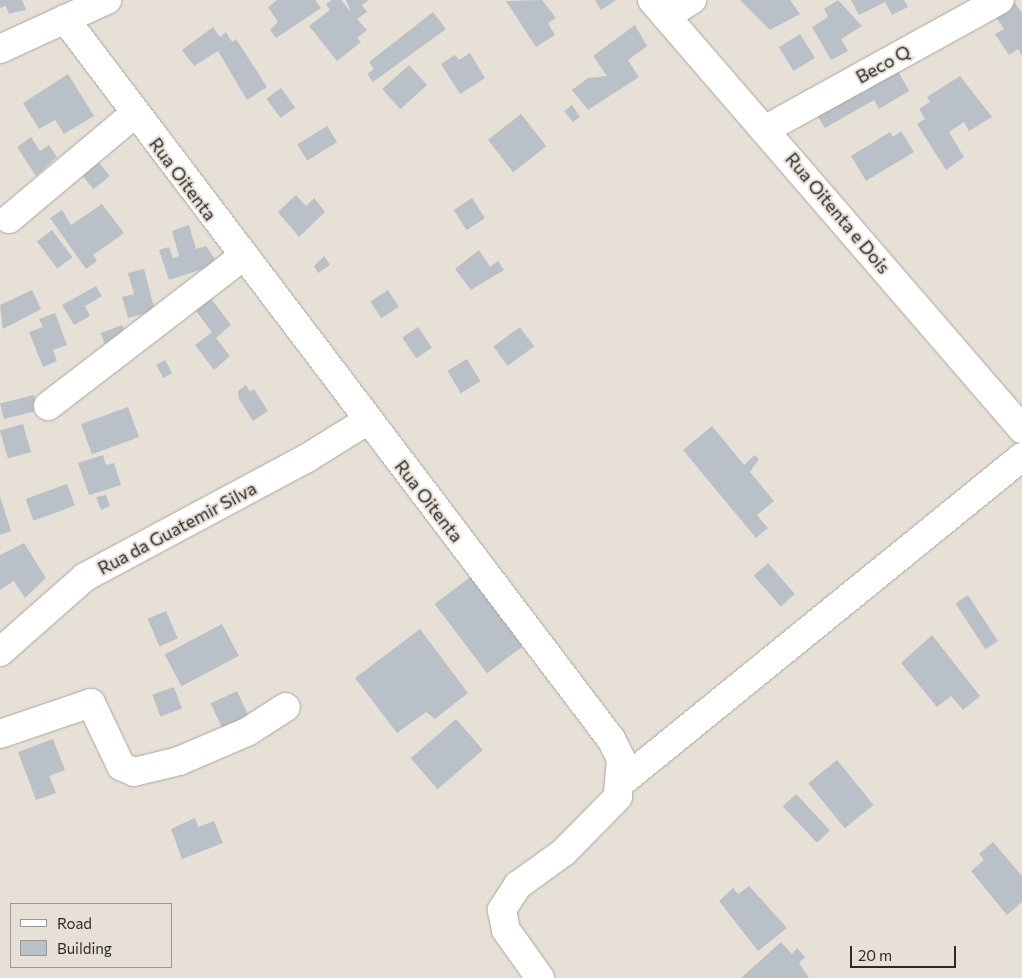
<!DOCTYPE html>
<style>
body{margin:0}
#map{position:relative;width:1022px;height:978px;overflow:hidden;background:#e6e0d7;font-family:Commissioner,sans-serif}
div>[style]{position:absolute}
.building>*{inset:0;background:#bac0c8;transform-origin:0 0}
.roads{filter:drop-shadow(0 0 1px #aca69e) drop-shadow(0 0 1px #aca69e)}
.street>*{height:28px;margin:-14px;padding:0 14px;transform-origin:14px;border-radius:14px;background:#fff}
span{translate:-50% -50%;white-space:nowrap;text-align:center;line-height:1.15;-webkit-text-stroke:4px #e6e0d7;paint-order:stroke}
.street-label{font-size:18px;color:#2d2a27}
.legend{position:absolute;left:10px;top:903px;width:162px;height:65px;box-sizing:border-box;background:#e6e0d7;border:1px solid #9c9791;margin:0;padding:6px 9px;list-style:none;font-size:15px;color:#2d2a27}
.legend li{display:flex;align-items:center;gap:10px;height:25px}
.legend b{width:25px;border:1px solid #9c9791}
.scale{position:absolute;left:850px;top:946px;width:106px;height:22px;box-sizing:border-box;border:2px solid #2d2a27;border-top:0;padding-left:6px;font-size:15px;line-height:18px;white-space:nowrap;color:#2d2a27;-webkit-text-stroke:4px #e6e0d7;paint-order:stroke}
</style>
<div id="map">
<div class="building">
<div style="clip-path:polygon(0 0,22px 0,26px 10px,9px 14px,6px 6px,0 8px)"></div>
<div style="clip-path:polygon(277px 0,315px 0,321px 8px,276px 38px,270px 30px,278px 22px,268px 7px)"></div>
<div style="clip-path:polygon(332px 0,341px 0,351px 12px,346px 0,369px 0,362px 5px,367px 12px,357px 19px,367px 30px,357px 38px,361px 42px,337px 61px,309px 26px,330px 10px,326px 4px)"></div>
<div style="clip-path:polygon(542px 0,556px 18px,548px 23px,555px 35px,536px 47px,506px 1px)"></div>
<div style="clip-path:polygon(595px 0,616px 0,601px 10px)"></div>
<div style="clip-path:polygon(740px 0,790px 0,800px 14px,770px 30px)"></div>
<div style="clip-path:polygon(838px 0,862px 26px,841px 39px,848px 51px,831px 60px,812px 27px,828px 17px,824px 9px)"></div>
<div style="clip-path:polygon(851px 0,904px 0,908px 7px,892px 15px,885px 2px,859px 15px)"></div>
<div style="clip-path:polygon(1015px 3px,1022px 13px,1022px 56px,1018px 49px,1009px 55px,995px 34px,1004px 29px,995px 16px)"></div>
<div style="clip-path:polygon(433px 12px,446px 29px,373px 82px,367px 74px,374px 69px,369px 62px)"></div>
<div style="clip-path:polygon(635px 25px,647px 46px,628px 60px,639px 77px,588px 110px,572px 90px,588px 78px,607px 76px,593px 56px)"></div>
<div style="clip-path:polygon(213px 27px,220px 37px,226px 32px,232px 42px,236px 39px,267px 87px,247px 100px,218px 51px,194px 66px,182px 50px)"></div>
<div style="left:800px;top:34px;width:28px;height:25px;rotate:58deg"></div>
<div style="clip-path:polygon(470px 53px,485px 78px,460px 94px,441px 64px,455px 55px,459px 60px)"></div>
<div style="left:409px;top:65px;width:27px;height:36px;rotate:48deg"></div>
<div style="clip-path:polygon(897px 69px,909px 91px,879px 109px,874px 100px,825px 128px,815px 112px,859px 86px,863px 93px)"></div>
<div style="clip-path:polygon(68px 74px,94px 116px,64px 134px,55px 120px,39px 129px,23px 103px)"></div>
<div style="clip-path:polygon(960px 76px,992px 117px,969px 131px,964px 122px,949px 132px,964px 157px,946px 170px,917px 124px,925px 119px,919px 109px,930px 102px,927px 97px)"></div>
<div style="left:281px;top:88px;width:24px;height:18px;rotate:54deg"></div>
<div style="clip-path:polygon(572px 105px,580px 117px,573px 122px,564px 111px)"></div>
<div style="left:521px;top:114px;width:41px;height:42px;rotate:52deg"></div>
<div style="left:327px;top:126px;width:19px;height:35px;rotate:58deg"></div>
<div style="clip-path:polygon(901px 131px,914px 152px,866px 181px,851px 156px,890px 132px,893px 137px)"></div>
<div style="clip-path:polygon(31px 137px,40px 151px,49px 145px,57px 157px,36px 176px,17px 147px)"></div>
<div style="left:96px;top:159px;width:22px;height:21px;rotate:51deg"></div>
<div style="clip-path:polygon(296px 195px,306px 206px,314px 198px,325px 212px,299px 237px,278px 212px)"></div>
<div style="left:472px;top:198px;width:24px;height:22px;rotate:57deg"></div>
<div style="clip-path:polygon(102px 204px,124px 233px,93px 255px,97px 261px,86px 269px,50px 218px,62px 210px,71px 225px)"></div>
<div style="clip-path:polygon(189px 225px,196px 249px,206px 246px,218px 264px,169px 280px,159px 250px,169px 247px,173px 258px,179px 256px,172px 231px)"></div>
<div style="left:52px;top:230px;width:34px;height:19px;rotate:53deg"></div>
<div style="clip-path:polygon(479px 250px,490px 267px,498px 261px,504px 270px,471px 290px,455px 269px)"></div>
<div style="clip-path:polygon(324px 256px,330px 265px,318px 273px,314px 266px)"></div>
<div style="clip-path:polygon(144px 269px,155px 311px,128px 318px,122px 297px,134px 294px,128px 273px)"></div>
<div style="clip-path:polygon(96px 286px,102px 296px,85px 306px,90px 316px,74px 325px,62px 305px)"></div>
<div style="clip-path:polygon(32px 290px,41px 309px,3px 329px,0 305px)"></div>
<div style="left:388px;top:290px;width:20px;height:21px;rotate:57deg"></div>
<div style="clip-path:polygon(209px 296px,231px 325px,216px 338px,230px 356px,214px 370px,195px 345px,212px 332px,193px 307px)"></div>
<div style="clip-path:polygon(55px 313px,67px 345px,53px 350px,57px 361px,43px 367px,29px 332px,43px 327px,39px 319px)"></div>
<div style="left:122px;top:325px;width:14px;height:23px;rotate:69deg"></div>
<div style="left:418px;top:327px;width:25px;height:19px;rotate:56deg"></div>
<div style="left:520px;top:327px;width:24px;height:33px;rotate:54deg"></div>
<div style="left:467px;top:359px;width:26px;height:23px;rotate:59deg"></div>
<div style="left:165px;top:360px;width:15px;height:10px;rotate:62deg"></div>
<div style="clip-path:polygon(246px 385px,250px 392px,254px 389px,268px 411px,253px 421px,239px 399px,238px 391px)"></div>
<div style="left:34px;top:395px;width:16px;height:35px;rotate:76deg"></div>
<div style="left:128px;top:407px;width:32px;height:50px;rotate:70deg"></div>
<div style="left:23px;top:424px;width:29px;height:24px;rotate:74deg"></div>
<div style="clip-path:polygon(712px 426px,744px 465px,755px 455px,759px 459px,750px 472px,774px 501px,757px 515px,768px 528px,756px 538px,683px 450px)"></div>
<div style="clip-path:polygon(103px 455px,106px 465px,114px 463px,121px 485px,89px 495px,78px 463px)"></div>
<div style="left:67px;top:484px;width:23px;height:44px;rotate:70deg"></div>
<div style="clip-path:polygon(106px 495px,110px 506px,101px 510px,96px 497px)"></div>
<div style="clip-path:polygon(0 496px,11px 531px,0 535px)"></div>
<div style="clip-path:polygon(24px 543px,46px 578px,25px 598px,14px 581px,0 590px,0 555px)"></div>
<div style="left:768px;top:563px;width:41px;height:19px;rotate:49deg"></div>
<div style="left:473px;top:575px;width:87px;height:48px;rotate:53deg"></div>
<div style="left:968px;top:595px;width:55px;height:15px;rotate:57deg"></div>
<div style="left:166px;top:611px;width:30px;height:20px;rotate:67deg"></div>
<div style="left:222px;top:624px;width:36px;height:65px;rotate:62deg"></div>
<div style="clip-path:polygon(420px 629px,468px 693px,435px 719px,426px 712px,397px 733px,355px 678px)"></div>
<div style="clip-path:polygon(932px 635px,980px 696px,963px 710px,951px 696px,937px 707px,901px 663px)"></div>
<div style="left:174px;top:687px;width:23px;height:23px;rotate:70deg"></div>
<div style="left:237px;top:691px;width:35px;height:29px;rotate:65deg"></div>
<div style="left:456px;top:719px;width:41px;height:60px;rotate:49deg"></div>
<div style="clip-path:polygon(53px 739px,65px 770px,49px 776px,56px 793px,36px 800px,18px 752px)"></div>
<div style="left:837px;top:760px;width:58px;height:37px;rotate:51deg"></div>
<div style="left:796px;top:794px;width:50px;height:18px;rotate:47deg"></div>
<div style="clip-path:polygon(195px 818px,198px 827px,214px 821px,223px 843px,182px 859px,171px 829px)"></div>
<div style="clip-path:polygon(993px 842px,1022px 876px,1022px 902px,1007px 915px,971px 871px,984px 860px,979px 854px)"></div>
<div style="clip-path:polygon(749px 886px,787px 928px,758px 951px,719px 901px,733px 888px,738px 894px)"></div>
<div style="clip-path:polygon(781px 942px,792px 954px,797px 948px,805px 957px,799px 963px,809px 978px,741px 978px)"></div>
</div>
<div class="roads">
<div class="street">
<div style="left:652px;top:0;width:567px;rotate:49.22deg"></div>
<div style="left:666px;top:16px;width:31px;rotate:-32deg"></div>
<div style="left:65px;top:19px;width:904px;rotate:52.83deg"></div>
<div style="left:611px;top:739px;width:22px;rotate:63deg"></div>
<div style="left:621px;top:759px;width:38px;rotate:95deg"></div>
<div style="left:618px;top:797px;width:77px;rotate:134.5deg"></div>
<div style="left:564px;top:852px;width:57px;rotate:144.3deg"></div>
<div style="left:518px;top:885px;width:30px;rotate:123deg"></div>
<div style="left:502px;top:910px;width:20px;rotate:79deg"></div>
<div style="left:506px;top:930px;width:59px;rotate:54.7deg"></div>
<div style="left:0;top:49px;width:118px;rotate:-24.6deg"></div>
<div style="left:766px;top:129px;width:267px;rotate:-28.9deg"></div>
<div style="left:9px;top:219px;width:163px;rotate:-40deg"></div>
<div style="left:48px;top:406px;width:245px;rotate:-37.5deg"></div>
<div style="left:0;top:652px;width:113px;rotate:-41.4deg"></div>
<div style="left:85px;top:577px;width:252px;rotate:-28.2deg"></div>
<div style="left:307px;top:458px;width:70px;rotate:-31.7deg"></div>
<div style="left:0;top:734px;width:96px;rotate:-18.8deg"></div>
<div style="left:91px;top:703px;width:70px;rotate:64.5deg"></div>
<div style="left:121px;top:766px;width:14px;rotate:25deg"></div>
<div style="left:134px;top:772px;width:46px;rotate:-13.7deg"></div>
<div style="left:179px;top:761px;width:74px;rotate:-23.1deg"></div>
<div style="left:247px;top:732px;width:46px;rotate:-32.7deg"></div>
<div style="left:623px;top:781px;width:514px;rotate:-39.08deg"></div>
</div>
</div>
<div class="street-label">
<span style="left:883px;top:64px;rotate:-29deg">Beco Q</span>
<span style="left:183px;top:179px;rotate:53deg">Rua Oitenta</span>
<span style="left:838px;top:213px;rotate:50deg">Rua Oitenta e Dois</span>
<span style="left:429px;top:501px;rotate:52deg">Rua Oitenta</span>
<span style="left:177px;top:528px;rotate:-28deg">Rua da Guatemir Silva</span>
</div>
<ul class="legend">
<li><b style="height:6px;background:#fff"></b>Road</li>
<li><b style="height:14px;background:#bac0c8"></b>Building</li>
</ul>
<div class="scale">20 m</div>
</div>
